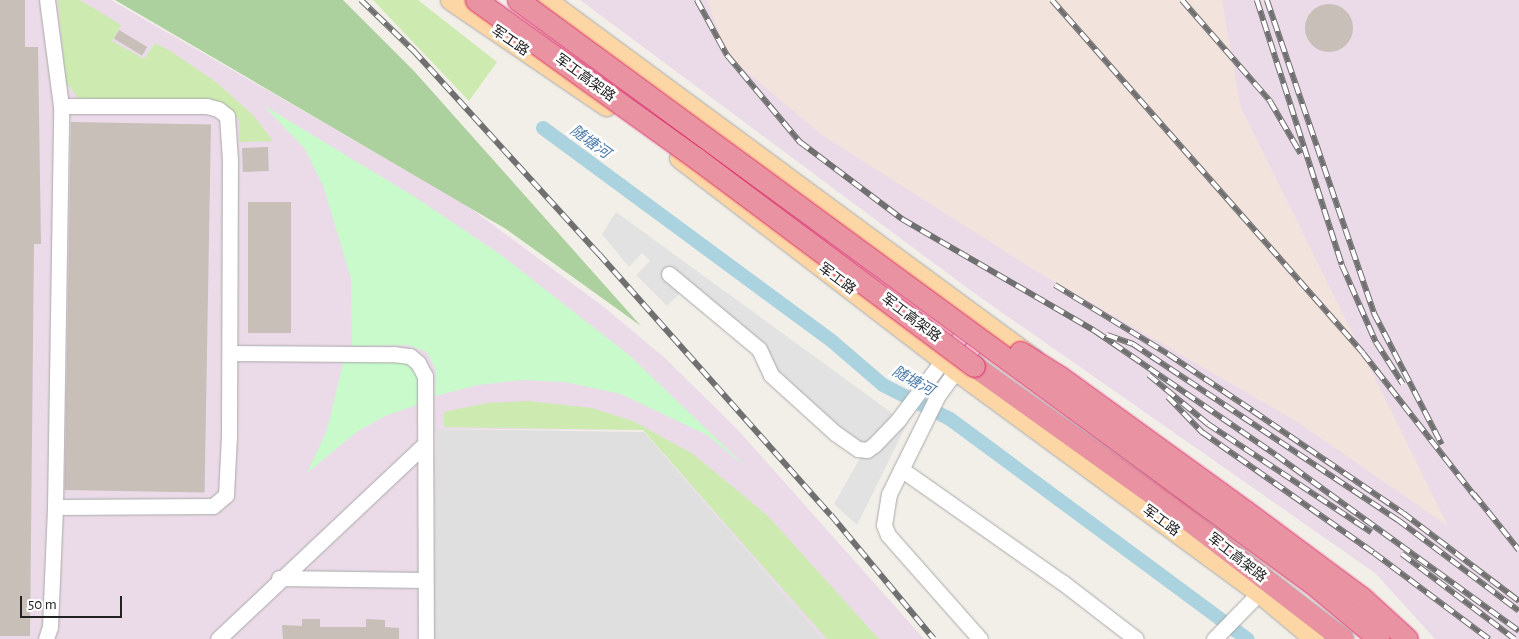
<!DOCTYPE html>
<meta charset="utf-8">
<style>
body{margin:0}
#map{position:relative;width:1519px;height:639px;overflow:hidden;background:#f2efe9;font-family:"Alegreya Sans","Noto Sans SC",sans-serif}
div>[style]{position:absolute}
.residential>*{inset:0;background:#e0dfdf}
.industrial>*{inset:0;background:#ebdbe8}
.military>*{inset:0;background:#f3e3dd}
.grass>*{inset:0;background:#cdebb0}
.forest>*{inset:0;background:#add19e}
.park>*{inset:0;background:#c8facc}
.parking>*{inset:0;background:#e2e2e2}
.canal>*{height:14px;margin:-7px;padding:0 7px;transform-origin:7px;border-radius:7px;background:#aad3df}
.building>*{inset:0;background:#c7bfb8;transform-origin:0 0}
.round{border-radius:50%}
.roads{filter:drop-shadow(0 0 1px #a9a9a9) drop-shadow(0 0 1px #a9a9a9)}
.minor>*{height:15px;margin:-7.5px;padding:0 7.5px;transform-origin:7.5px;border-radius:7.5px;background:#fff}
.major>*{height:19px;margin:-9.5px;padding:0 9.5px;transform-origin:9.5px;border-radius:9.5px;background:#fcd6a4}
.highway>*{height:21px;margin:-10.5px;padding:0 10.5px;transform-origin:10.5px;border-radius:10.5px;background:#e892a2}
.rail>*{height:5.5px;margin-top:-2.75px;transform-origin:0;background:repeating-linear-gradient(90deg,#fff 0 11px,#707070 0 22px);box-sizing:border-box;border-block:1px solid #707070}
.bridges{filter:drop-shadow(0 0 1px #dc2a67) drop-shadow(0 0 1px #dc2a67)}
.highway-bridge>*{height:21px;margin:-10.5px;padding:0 10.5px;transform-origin:10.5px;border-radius:10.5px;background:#e892a2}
span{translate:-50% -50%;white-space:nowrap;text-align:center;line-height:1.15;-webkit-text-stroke:5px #fff;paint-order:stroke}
.street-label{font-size:14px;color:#222}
.water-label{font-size:15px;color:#4a7aab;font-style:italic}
.scale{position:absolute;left:20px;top:596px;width:102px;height:22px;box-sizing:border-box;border:2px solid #222;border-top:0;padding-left:6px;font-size:15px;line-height:18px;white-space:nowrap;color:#222;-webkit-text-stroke:4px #fff;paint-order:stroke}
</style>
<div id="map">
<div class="residential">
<div style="clip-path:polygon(436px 429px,644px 432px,823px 639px,433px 639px)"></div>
</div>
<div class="industrial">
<div style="clip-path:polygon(0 0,111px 0,466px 205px,604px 307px,666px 359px,738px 430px,924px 639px,823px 639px,643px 430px,436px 429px,433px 639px,0 639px)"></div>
<div style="clip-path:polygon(580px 0,1519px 0,1519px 639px,1435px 639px,1375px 573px,974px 293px)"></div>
</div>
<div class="military">
<div style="clip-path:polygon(707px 0,1222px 0,1241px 108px,1448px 526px,1296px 421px,1031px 268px,822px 135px,727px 55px)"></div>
</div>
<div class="grass">
<div style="clip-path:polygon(58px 0,80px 0,121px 25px,112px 41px,144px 59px,155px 43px,172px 52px,216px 82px,253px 115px,273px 141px,239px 142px,239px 120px,230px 109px,78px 98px,66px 82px)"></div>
<div style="clip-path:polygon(373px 0,418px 0,497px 62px,469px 101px)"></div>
<div style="clip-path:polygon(528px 401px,592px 408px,633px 421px,693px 454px,767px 515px,879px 639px,827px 639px,643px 430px,444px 427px,444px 412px,487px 403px)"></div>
</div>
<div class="forest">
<div style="clip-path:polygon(115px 0,343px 0,414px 71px,641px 326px,506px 229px)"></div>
</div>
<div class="park">
<div style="clip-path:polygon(263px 105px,415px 197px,501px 255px,629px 355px,747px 468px,707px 435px,621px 394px,565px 382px,522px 380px,478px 385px,435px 396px,436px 370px,427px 352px,408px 345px,352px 346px,351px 279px,324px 188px,305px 149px)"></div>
<div style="clip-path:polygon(344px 359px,405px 361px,417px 375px,417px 405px,385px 416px,358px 431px,307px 473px,327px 430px)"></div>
</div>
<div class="parking">
<div style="clip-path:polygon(616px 212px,907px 424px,857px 525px,834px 504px,863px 453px,817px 414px,767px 360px,687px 286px,667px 306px,636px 275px,650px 261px,642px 253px,629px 267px,602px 234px)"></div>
</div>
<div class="canal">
<div style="left:543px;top:128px;width:360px;rotate:36.4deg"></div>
<div style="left:833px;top:342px;width:66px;rotate:40.7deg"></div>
<div style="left:883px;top:385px;width:75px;rotate:26.9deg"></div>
<div style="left:950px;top:419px;width:370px;rotate:36.5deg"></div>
</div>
<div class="building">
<div style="clip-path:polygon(0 0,25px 0,25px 47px,38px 47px,41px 244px,34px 244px,30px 636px,0 636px)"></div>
<div class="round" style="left:1305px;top:4px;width:48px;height:48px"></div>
<div style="left:119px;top:30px;width:33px;height:10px;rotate:31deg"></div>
<div style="left:71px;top:122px;width:140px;height:368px;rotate:1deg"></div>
<div style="left:268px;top:147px;width:24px;height:26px;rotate:88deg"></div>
<div style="left:248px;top:202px;width:43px;height:131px"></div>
<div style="clip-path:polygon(302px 619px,320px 619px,320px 627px,366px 627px,366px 619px,385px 620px,385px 627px,399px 628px,399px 639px,283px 639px,282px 625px,302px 626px)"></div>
</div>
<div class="roads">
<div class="minor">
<div style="left:669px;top:274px;width:117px;rotate:39.8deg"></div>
<div style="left:759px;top:349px;width:29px;rotate:65deg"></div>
<div style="left:771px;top:375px;width:86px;rotate:42.2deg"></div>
<div style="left:835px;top:433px;width:28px;rotate:35deg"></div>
<div style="left:858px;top:449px;width:9px;rotate:6deg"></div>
<div style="left:867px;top:450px;width:9px;rotate:-36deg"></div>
<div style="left:874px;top:445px;width:35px;rotate:-46deg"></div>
<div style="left:898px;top:420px;width:124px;rotate:-53.2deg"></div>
<div style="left:230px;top:353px;width:163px;rotate:0.4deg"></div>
<div style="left:393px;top:354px;width:17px;rotate:7deg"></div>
<div style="left:410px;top:356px;width:11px;rotate:41deg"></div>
<div style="left:418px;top:363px;width:15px;rotate:62deg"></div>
<div style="left:425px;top:376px;width:263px;rotate:89.8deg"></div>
<div style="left:901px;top:469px;width:197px;rotate:35.1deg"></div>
<div style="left:1062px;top:582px;width:93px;rotate:37.6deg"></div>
<div style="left:55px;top:507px;width:158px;rotate:-0.4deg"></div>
<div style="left:213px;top:506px;width:17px;rotate:-40deg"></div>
<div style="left:226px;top:495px;width:60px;rotate:-87.1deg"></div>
<div style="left:229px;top:435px;width:275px;rotate:-89.8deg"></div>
<div style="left:230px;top:160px;width:44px;rotate:-93.9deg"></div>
<div style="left:227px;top:116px;width:11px;rotate:-142deg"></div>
<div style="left:218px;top:109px;width:12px;rotate:-166deg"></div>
<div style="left:206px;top:106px;width:145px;rotate:180deg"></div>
<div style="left:279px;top:578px;width:146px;rotate:0.8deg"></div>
<div style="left:46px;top:639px;width:13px;rotate:-72deg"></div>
<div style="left:50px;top:627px;width:120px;rotate:-87.6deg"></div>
<div style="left:55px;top:507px;width:401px;rotate:-89.1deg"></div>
<div style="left:61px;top:106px;width:107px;rotate:-97.5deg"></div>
<div style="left:218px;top:639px;width:284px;rotate:-43.3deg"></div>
<div style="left:980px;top:639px;width:139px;rotate:-131.5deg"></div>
<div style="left:888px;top:535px;width:11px;rotate:-112deg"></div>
<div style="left:884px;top:525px;width:31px;rotate:-81deg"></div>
<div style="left:889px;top:494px;width:110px;rotate:-63.7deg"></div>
<div style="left:938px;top:395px;width:79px;rotate:-53.7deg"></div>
<div style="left:1214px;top:639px;width:64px;rotate:-45.6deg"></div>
</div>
<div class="major">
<div style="left:450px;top:0;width:189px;rotate:34.2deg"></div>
<div style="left:547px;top:0;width:604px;rotate:36.38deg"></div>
<div style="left:679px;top:158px;width:348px;rotate:37.5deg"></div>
<div style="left:955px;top:370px;width:377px;rotate:36.3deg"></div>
<div style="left:1259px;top:593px;width:72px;rotate:39.9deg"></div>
</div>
<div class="highway">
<div style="left:974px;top:366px;width:246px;rotate:35.6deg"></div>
<div style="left:1174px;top:509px;width:213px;rotate:37.6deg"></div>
</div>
</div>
<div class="rail">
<div style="left:361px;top:0;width:74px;rotate:43.9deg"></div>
<div style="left:414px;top:51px;width:275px;rotate:47.7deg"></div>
<div style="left:599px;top:254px;width:349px;rotate:48.4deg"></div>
<div style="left:831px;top:515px;width:161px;rotate:50.3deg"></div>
<div style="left:697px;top:0;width:63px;rotate:61.4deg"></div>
<div style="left:727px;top:55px;width:114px;rotate:50deg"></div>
<div style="left:800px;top:142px;width:128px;rotate:37deg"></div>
<div style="left:902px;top:219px;width:223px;rotate:30.1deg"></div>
<div style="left:1095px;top:331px;width:219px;rotate:34.4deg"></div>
<div style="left:1276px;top:455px;width:300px;rotate:35.9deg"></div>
<div style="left:1052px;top:0;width:470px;rotate:48.6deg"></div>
<div style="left:1363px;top:353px;width:185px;rotate:52deg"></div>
<div style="left:1182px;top:0;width:134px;rotate:48.9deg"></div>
<div style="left:1270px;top:101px;width:61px;rotate:59.7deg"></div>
<div style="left:1257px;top:0;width:278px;rotate:72.2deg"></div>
<div style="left:1342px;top:265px;width:84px;rotate:66.2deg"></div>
<div style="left:1376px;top:342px;width:50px;rotate:57.3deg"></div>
<div style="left:1267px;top:0;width:331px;rotate:71.1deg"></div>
<div style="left:1374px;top:313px;width:148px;rotate:62.7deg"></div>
<div style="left:1055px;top:285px;width:132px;rotate:31.4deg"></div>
<div style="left:1168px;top:354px;width:102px;rotate:33.8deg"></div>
<div style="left:1253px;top:411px;width:181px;rotate:34.2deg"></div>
<div style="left:1403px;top:513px;width:146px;rotate:37.2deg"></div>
<div style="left:1107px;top:335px;width:28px;rotate:19deg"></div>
<div style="left:1133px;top:344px;width:318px;rotate:33.6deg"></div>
<div style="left:1398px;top:520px;width:151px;rotate:36.9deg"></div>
<div style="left:1149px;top:375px;width:77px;rotate:39.7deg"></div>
<div style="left:1208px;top:424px;width:196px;rotate:33.5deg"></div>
<div style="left:1168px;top:397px;width:49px;rotate:45.8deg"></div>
<div style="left:1202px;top:432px;width:210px;rotate:35.1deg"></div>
<div style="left:1374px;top:553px;width:144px;rotate:36.8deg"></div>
<div style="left:1474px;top:494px;width:72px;rotate:51.2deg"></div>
<div style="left:1402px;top:554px;width:141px;rotate:37deg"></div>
</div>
<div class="bridges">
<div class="highway-bridge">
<div style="left:476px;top:0;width:271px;rotate:35.7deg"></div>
<div style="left:696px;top:158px;width:347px;rotate:36.8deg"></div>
<div style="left:518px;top:0;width:985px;rotate:36.29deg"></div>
<div style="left:1312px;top:583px;width:87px;rotate:39.9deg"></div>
<div style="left:1020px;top:352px;width:47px;rotate:32deg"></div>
<div style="left:1060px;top:377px;width:228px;rotate:35.9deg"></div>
<div style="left:1245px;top:511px;width:144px;rotate:36.6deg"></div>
<div style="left:1361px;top:597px;width:62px;rotate:42.4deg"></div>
</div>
</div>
<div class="street-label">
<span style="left:510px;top:41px;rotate:34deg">军工路</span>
<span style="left:585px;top:78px;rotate:36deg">军工高架路</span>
<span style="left:837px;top:279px;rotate:37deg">军工路</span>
<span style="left:911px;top:318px;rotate:37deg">军工高架路</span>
<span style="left:1161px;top:521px;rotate:36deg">军工路</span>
<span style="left:1237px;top:558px;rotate:38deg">军工高架路</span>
</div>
<div class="water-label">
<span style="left:590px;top:142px;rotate:36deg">随塘河</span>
<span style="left:913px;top:381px;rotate:29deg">随塘河</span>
</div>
<div class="scale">50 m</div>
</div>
